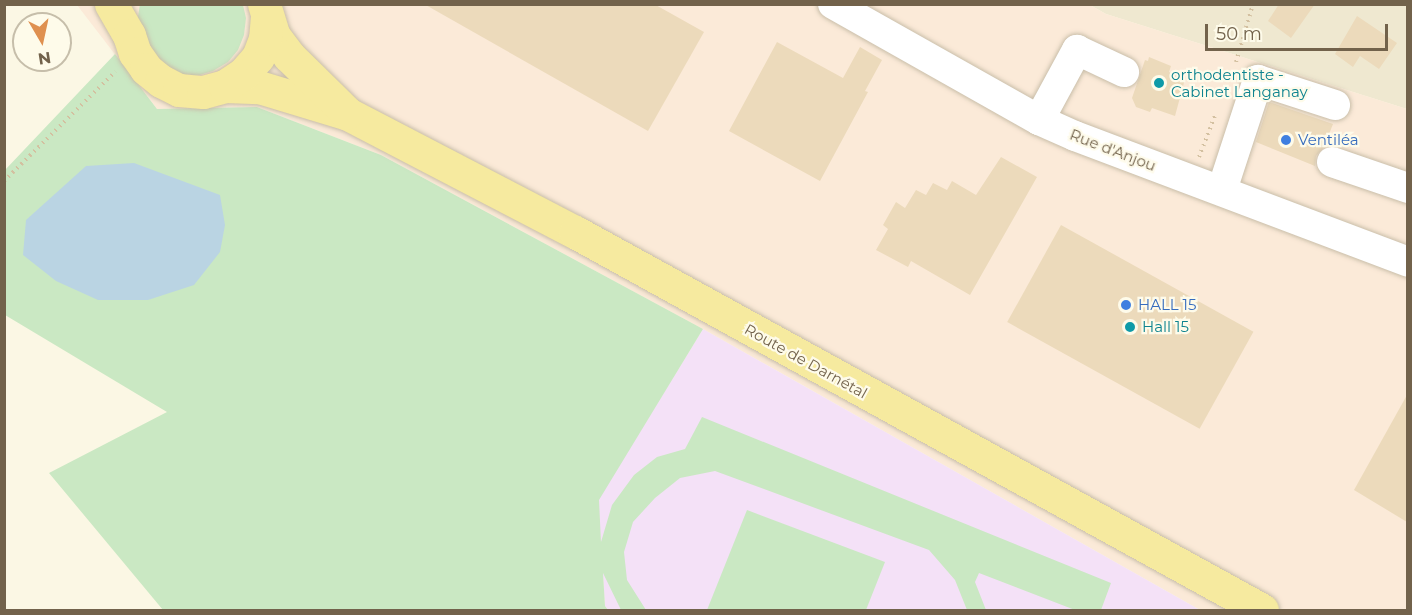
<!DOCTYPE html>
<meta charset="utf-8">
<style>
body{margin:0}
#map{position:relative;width:1412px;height:615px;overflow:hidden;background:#fbf7e4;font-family:Montserrat,sans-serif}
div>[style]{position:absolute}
.residential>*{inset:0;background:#efe8d0}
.commercial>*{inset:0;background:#fbead8}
.education>*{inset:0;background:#f4e1f7}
.green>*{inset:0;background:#cae8c3}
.water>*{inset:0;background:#bad4e3}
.building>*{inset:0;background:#ecdabb;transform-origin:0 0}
.path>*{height:4px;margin-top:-2px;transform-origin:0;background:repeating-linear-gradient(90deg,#d3c0a0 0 1.5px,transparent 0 6px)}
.roads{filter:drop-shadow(0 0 2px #c9bea9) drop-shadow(0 0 2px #c9bea9)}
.minor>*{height:30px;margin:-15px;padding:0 15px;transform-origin:15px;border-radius:15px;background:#fff}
.major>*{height:33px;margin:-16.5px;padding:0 16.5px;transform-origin:16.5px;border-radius:16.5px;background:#f6ea9f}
.dots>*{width:16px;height:16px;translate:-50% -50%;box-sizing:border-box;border:3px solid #fefbea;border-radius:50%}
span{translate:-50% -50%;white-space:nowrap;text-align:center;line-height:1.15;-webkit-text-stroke:4.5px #fefbea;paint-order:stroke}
.culture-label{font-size:15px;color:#0d838f}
.left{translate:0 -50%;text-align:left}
.shop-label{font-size:15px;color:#366cbe}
.street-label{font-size:15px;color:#72624b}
.frame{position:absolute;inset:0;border:6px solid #72624b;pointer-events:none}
.north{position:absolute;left:12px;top:12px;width:60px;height:60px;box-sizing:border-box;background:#fefbea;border:2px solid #c6beaa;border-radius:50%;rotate:171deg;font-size:16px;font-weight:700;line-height:24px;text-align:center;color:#72624b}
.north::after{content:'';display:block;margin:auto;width:21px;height:27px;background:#df904f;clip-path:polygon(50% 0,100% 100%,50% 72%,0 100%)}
.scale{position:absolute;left:1205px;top:24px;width:183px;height:27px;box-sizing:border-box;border:3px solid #72624b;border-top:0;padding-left:8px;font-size:18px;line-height:21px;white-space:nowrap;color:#72624b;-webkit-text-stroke:4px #fefbea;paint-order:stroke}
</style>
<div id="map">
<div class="residential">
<div style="clip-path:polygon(1090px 5px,1407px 5px,1407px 109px,1106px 14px)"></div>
</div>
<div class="commercial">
<div style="clip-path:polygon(77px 5px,1090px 5px,1106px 14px,1407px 109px,1407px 610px,1200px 610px,703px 329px,381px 155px,257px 107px,157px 109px)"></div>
</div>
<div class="education">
<div style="clip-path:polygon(703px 329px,1200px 610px,608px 610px,605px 606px,598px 500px)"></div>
</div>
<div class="green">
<div style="clip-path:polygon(140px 4px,243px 5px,246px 18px,244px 35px,238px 50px,228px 62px,213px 71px,196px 76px,178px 74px,162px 67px,137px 23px)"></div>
<div style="clip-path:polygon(115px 54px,157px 109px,257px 107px,381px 155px,703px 329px,599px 500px,601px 542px,612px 505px,634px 475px,657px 457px,685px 449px,702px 417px,1111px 583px,1101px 610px,1075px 610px,979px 573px,975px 582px,986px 610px,967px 610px,955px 580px,929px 550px,715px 471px,680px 478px,655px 498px,633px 522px,624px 552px,627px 580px,646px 610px,621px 610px,603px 573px,605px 606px,608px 610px,163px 610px,49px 473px,167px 412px,5px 315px,5px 170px)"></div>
<div style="clip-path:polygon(747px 510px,885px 562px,866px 610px,707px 610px)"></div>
</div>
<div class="water">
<div style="clip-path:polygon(134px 163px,220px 195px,225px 225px,220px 252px,194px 285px,148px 300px,98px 300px,56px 281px,23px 255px,26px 220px,86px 166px)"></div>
</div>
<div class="building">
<div style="clip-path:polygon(424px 4px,654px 4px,704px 32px,648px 131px)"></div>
<div style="clip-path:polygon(1279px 4px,1315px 4px,1291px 38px,1268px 21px)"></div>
<div style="clip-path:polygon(1357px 16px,1397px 43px,1379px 69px,1360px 56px,1353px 67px,1335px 54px)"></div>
<div style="clip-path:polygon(777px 42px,843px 78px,860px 47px,882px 60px,865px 91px,868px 92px,820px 181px,729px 131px)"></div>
<div style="clip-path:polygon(1149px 57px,1171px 66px,1169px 72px,1185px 79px,1175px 116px,1152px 108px,1150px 112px,1136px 107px,1132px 98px,1145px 60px,1148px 61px)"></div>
<div style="clip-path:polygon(1269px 102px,1333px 124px,1324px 147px,1316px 156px,1315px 166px,1256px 142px)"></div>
<div style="clip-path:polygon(1001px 157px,1037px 177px,970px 295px,911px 261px,908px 267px,876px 250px,888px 229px,883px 225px,896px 202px,905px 208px,916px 190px,926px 195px,933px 183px,947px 190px,952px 181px,976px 195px)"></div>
<div style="left:1061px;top:225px;width:220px;height:111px;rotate:29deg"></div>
<div style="clip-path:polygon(1407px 395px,1407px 522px,1354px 490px)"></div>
</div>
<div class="path">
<div style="left:1236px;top:62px;width:60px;rotate:-73.7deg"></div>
<div style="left:1199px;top:157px;width:47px;rotate:-68.9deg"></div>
<div style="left:4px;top:181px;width:156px;rotate:-44.5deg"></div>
</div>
<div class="roads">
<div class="minor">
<div style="left:833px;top:4px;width:236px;rotate:29.4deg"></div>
<div style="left:1039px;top:120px;width:39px;rotate:24deg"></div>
<div style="left:1075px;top:136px;width:356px;rotate:20.7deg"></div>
<div style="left:1039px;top:120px;width:80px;rotate:-61.5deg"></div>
<div style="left:1077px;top:50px;width:52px;rotate:25.1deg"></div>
<div style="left:1332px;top:162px;width:80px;rotate:18.9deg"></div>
<div style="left:1222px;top:190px;width:116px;rotate:-71.9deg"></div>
<div style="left:1258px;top:80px;width:81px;rotate:18deg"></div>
</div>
<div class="major">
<div style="left:111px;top:4px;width:36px;rotate:60deg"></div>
<div style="left:129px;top:35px;width:19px;rotate:72deg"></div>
<div style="left:135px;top:53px;width:19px;rotate:55deg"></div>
<div style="left:146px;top:69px;width:19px;rotate:39deg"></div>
<div style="left:161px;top:81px;width:20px;rotate:27deg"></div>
<div style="left:179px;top:90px;width:24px;rotate:5deg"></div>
<div style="left:203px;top:92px;width:23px;rotate:-15deg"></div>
<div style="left:225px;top:86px;width:34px;rotate:2deg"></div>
<div style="left:259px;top:87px;width:93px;rotate:16.9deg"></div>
<div style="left:348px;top:114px;width:256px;rotate:27.5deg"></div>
<div style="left:575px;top:232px;width:784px;rotate:28.82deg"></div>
<div style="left:264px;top:4px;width:34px;rotate:73deg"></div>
<div style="left:274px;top:36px;width:25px;rotate:53deg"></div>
<div style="left:289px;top:56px;width:81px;rotate:44.5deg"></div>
<div style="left:225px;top:86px;width:23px;rotate:-34deg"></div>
<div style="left:244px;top:73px;width:21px;rotate:-49deg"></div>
<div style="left:258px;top:57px;width:19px;rotate:-69deg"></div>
<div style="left:265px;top:39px;width:21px;rotate:-85deg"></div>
</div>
</div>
<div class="dots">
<div style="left:1159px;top:83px;background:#0f9aa8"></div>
<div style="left:1286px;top:140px;background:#3f7fe0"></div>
<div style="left:1126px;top:305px;background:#3f7fe0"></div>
<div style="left:1130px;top:327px;background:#0f9aa8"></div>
</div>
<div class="culture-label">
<span class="left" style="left:1171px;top:83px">orthodentiste -<br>Cabinet Langanay</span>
<span class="left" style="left:1142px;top:327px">Hall 15</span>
</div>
<div class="shop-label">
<span class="left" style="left:1298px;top:140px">Ventiléa</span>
<span class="left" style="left:1138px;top:305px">HALL 15</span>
</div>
<div class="street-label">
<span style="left:1113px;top:150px;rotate:21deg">Rue d'Anjou</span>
<span style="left:806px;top:361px;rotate:29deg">Route de Darnétal</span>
</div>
<div class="frame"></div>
<div class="north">N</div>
<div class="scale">50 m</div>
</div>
